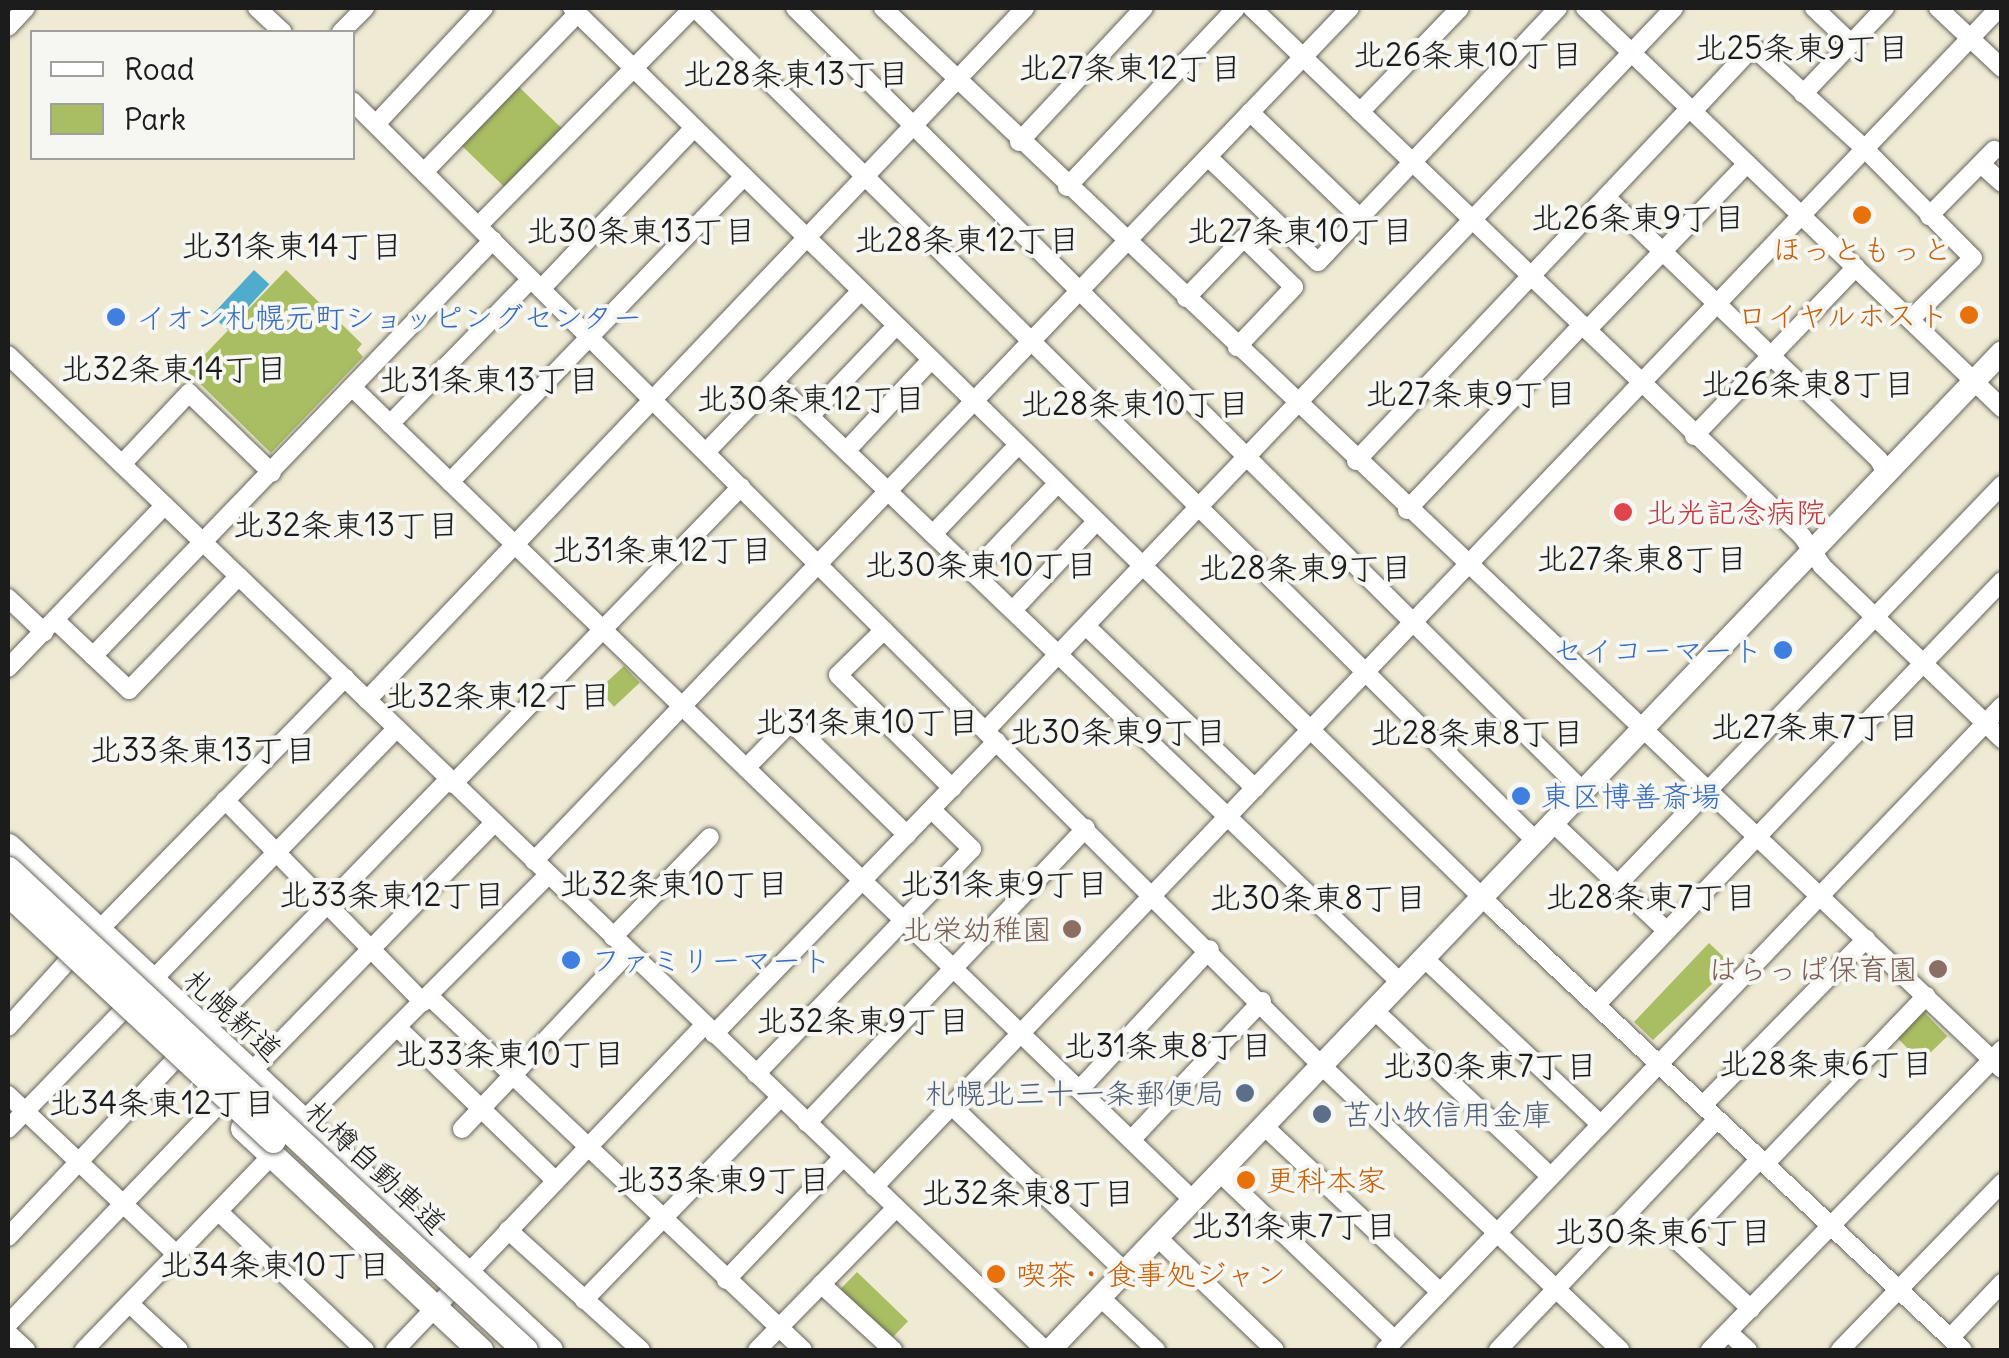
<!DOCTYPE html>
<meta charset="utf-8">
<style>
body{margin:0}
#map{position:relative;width:2009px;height:1358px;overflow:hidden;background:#eeead4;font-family:Delius,"Klee One",sans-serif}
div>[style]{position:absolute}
.green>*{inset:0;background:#a9bd62;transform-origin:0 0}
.water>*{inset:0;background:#4faccd;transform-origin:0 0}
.roads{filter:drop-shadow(0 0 2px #66645c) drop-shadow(0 0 2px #66645c)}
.minor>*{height:18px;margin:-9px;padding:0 9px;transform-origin:9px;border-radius:9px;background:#fff}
.major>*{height:22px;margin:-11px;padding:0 11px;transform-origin:11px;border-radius:11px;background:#fff}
.highway>*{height:25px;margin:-12.5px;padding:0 12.5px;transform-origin:12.5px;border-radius:12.5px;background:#fff}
.bridges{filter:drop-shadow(0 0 2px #66645c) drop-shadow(0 0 2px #66645c)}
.highway-bridge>*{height:25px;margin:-12.5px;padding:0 12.5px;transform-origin:12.5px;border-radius:12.5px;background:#fff}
.dots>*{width:28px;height:28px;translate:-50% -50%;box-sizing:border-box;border:5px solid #f6f6f2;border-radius:50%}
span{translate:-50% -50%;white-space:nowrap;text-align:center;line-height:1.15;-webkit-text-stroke:8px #f6f6f2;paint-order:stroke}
.food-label{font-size:30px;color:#c56008}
.right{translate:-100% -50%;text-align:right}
.left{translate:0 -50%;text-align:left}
.shop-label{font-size:30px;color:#366cbe}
.health-label{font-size:30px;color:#be3a42}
.education-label{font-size:30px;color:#785e54}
.street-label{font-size:30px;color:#1c1c1c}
.service-label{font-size:30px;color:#4e5e75}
.neighbourhood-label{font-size:32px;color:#1c1c1c}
.frame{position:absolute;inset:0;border:10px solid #1c1c1c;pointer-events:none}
.legend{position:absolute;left:30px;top:30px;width:325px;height:130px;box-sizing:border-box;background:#f6f6f2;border:2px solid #9f9f9c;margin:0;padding:12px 18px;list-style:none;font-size:30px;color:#1c1c1c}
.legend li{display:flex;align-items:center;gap:20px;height:50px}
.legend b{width:50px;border:2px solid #9f9f9c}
</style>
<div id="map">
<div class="green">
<div style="left:519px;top:87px;width:64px;height:82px;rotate:44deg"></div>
<div style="clip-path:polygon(286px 270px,362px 344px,357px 350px,363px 357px,271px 453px,188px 372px)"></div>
<div style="left:624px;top:666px;width:23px;height:35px;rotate:47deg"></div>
<div style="clip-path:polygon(1709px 943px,1732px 965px,1653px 1040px,1634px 1022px)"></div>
<div style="left:1923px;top:1011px;width:35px;height:37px;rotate:46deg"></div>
<div style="left:857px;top:1272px;width:71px;height:29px;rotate:44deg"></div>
</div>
<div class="water">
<div style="left:254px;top:270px;width:21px;height:62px;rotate:43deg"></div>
</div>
<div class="roads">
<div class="minor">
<div style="left:257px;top:8px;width:35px;rotate:43deg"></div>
<div style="left:572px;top:8px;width:1292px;rotate:44.34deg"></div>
<div style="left:1496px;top:911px;width:641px;rotate:43.23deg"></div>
<div style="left:695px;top:8px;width:1184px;rotate:44.73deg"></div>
<div style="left:795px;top:8px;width:1112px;rotate:44.82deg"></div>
<div style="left:883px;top:8px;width:1542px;rotate:43.48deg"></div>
<div style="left:1252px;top:8px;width:762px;rotate:43.83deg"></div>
<div style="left:1802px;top:536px;width:36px;rotate:56deg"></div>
<div style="left:1822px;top:566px;width:250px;rotate:43.9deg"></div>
<div style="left:1585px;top:8px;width:578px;rotate:43.81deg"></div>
<div style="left:1814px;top:8px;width:52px;rotate:43.5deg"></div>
<div style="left:1938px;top:8px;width:88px;rotate:43.2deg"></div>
<div style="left:8px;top:27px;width:26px;rotate:-47deg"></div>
<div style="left:341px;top:32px;width:34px;rotate:-45deg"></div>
<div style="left:1803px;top:94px;width:119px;rotate:-46.4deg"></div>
<div style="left:352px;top:101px;width:1368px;rotate:44.85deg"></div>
<div style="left:1322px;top:1066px;width:412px;rotate:43.6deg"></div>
<div style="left:1250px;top:112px;width:153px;rotate:43.9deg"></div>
<div style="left:1360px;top:112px;width:144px;rotate:-46.1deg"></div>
<div style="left:1692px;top:112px;width:89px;rotate:-46.8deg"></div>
<div style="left:1753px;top:47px;width:151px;rotate:42.3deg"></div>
<div style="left:1865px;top:149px;width:153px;rotate:45.3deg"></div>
<div style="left:1973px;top:258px;width:88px;rotate:135.5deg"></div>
<div style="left:376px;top:124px;width:158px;rotate:-47deg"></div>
<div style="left:1019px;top:142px;width:183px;rotate:-47deg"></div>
<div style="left:1208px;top:157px;width:152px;rotate:43.7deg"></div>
<div style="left:1318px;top:262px;width:349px;rotate:-46.6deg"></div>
<div style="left:1981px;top:164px;width:28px;rotate:42deg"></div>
<div style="left:424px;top:172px;width:221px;rotate:-45.9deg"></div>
<div style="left:1067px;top:187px;width:246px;rotate:-46.6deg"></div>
<div style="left:1606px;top:197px;width:379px;rotate:43.9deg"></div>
<div style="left:1879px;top:460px;width:16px;rotate:63deg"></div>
<div style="left:1929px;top:216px;width:93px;rotate:-45.4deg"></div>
<div style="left:479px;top:225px;width:305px;rotate:-45.4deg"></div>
<div style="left:541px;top:289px;width:222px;rotate:-46.5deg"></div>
<div style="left:1186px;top:298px;width:83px;rotate:-46deg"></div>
<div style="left:1244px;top:238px;width:70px;rotate:44.4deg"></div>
<div style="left:1294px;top:287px;width:83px;rotate:133.5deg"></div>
<div style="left:1587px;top:330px;width:231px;rotate:-46.1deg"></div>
<div style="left:8px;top:355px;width:1437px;rotate:43.82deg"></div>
<div style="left:774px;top:382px;width:869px;rotate:43.79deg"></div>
<div style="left:354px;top:389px;width:1167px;rotate:44.03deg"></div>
<div style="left:810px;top:416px;width:124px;rotate:-46.3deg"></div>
<div style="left:390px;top:424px;width:202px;rotate:-45.8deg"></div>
<div style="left:1694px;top:436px;width:234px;rotate:-46.2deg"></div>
<div style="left:846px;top:451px;width:125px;rotate:-47deg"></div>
<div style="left:706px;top:452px;width:223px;rotate:-46.1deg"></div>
<div style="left:1356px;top:461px;width:486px;rotate:-46.6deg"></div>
<div style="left:122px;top:464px;width:98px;rotate:-46.7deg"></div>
<div style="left:189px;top:393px;width:115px;rotate:43.9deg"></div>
<div style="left:450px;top:482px;width:424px;rotate:-46.1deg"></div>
<div style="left:1407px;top:510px;width:255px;rotate:-46.6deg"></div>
<div style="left:933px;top:534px;width:123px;rotate:-46.3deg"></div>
<div style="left:973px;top:572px;width:122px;rotate:-46.3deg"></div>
<div style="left:8px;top:598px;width:50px;rotate:43.4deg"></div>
<div style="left:1013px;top:610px;width:121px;rotate:-46.7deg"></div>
<div style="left:55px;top:620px;width:102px;rotate:43.4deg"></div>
<div style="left:129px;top:690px;width:158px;rotate:-46deg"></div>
<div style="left:1087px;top:627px;width:233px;rotate:43.8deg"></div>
<div style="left:884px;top:630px;width:64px;rotate:135.6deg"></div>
<div style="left:838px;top:675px;width:161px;rotate:44.7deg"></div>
<div style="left:93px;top:656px;width:577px;rotate:-46.12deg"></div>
<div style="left:8px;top:668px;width:226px;rotate:-46.1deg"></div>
<div style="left:367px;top:700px;width:955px;rotate:-46.44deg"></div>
<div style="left:987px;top:729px;width:996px;rotate:-46.38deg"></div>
<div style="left:746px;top:768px;width:64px;rotate:-45.6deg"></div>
<div style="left:791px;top:722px;width:162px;rotate:44.2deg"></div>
<div style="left:453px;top:784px;width:414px;rotate:-45.9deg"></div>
<div style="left:225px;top:800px;width:283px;rotate:45.6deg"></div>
<div style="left:1553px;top:823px;width:157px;rotate:43.5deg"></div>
<div style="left:534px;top:861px;width:1180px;rotate:-46.27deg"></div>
<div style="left:1618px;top:884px;width:554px;rotate:-46.1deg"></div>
<div style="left:98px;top:931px;width:354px;rotate:-45.7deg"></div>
<div style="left:613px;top:937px;width:139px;rotate:-45.9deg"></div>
<div style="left:1425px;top:959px;width:239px;rotate:43.3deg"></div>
<div style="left:429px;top:996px;width:515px;rotate:43.43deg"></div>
<div style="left:1596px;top:1005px;width:587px;rotate:-46.24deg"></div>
<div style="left:1375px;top:1011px;width:239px;rotate:43.3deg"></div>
<div style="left:8px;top:1027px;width:88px;rotate:-47.8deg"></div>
<div style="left:398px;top:1028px;width:220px;rotate:44.1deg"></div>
<div style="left:203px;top:1032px;width:353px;rotate:-45.8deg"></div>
<div style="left:714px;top:1034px;width:407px;rotate:-46deg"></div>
<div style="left:249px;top:1074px;width:351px;rotate:-45.7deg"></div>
<div style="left:756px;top:1074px;width:312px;rotate:-46.2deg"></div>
<div style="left:972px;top:849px;width:56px;rotate:-135.7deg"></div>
<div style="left:1079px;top:1090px;width:192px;rotate:-47.1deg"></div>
<div style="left:8px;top:1095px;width:231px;rotate:43.4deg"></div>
<div style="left:951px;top:1105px;width:241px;rotate:43.8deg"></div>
<div style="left:1703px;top:1105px;width:233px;rotate:-45.5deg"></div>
<div style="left:303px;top:1121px;width:347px;rotate:-45.1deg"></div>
<div style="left:807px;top:1123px;width:406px;rotate:-46.6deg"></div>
<div style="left:1264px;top:1126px;width:242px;rotate:43.3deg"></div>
<div style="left:8px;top:1129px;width:557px;rotate:-45.87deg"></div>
<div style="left:462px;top:1129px;width:243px;rotate:-46.7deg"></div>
<div style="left:1131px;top:1140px;width:191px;rotate:-46.7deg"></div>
<div style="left:1765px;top:1164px;width:233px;rotate:-46.2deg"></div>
<div style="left:1219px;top:1172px;width:243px;rotate:43.7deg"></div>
<div style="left:874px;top:1187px;width:1630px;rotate:-46.34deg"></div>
<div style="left:219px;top:1212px;width:201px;rotate:43.4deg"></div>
<div style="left:508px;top:1230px;width:179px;rotate:42.1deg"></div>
<div style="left:8px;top:1237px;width:241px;rotate:-46.7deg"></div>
<div style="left:1157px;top:1237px;width:163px;rotate:43.8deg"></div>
<div style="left:726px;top:1280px;width:168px;rotate:-46.4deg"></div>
<div style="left:821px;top:1284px;width:98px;rotate:42.5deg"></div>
<div style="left:1101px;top:1298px;width:76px;rotate:43.4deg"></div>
<div style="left:584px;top:1300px;width:281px;rotate:-45.9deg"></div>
<div style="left:130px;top:1304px;width:67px;rotate:43.2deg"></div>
<div style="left:1751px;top:1309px;width:97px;rotate:-137.1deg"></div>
<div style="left:1680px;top:1243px;width:116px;rotate:-46.4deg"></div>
<div style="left:8px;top:1324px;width:303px;rotate:-46.2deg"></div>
<div style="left:1728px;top:1332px;width:27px;rotate:42deg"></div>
<div style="left:8px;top:1333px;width:25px;rotate:43deg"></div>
<div style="left:1950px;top:1338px;width:76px;rotate:-46.6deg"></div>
<div style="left:84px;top:1350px;width:271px;rotate:-46deg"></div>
<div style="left:395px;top:1350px;width:448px;rotate:-46.4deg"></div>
<div style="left:757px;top:1350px;width:199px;rotate:-45.6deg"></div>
<div style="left:1385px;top:1350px;width:892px;rotate:-46.23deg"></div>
<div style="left:1498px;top:1350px;width:318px;rotate:-46.5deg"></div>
<div style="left:1710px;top:1350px;width:419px;rotate:-45.8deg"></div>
<div style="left:1840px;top:1350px;width:233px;rotate:-45.9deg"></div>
</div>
<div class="major">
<div style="left:1050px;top:1350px;width:1379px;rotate:-46.35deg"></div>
</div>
<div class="highway">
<div style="left:8px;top:846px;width:740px;rotate:42.92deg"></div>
<div style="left:243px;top:1128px;width:325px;rotate:43.1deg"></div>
</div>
</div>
<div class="bridges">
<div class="highway-bridge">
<div style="left:8px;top:869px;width:706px;rotate:42.93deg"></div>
<div style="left:8px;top:893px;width:362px;rotate:43deg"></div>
</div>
</div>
<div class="dots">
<div style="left:1862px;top:215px;background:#e8710a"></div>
<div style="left:1969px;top:315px;background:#e8710a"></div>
<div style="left:116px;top:317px;background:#3f7fe0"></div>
<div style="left:1623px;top:512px;background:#e0444e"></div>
<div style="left:1783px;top:650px;background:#3f7fe0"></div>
<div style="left:1521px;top:796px;background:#3f7fe0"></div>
<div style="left:1072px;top:929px;background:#8d6e63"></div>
<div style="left:571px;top:960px;background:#3f7fe0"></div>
<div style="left:1938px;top:969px;background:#8d6e63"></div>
<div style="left:1245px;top:1093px;background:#5c6f8a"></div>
<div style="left:1322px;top:1114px;background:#5c6f8a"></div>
<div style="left:1246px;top:1180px;background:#e8710a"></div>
<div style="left:996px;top:1274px;background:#e8710a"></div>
</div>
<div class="food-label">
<span style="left:1862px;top:249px">ほっともっと</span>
<span class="right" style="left:1949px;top:315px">ロイヤルホスト</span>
<span class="left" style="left:1266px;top:1180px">更科本家</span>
<span class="left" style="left:1016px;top:1274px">喫茶・食事処ジャン</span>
</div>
<div class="shop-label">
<span class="left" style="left:136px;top:317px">イオン札幌元町ショッピングセンター</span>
<span class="right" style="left:1763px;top:650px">セイコーマート</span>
<span class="left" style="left:1541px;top:796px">東区博善斎場</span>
<span class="left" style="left:591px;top:960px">ファミリーマート</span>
</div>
<div class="health-label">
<span class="left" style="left:1646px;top:512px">北光記念病院</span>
</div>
<div class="education-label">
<span class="right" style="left:1052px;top:929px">北栄幼稚園</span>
<span class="right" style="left:1918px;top:969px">はらっぱ保育園</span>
</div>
<div class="street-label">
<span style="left:233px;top:1015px;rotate:42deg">札幌新道</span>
<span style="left:376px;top:1167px;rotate:43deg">札樽自動車道</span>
</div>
<div class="service-label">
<span class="right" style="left:1225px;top:1093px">札幌北三十一条郵便局</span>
<span class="left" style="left:1342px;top:1114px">苫小牧信用金庫</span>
</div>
<div class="neighbourhood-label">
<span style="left:1802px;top:48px">北25条東9丁目</span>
<span style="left:1468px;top:55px">北26条東10丁目</span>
<span style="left:1130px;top:68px">北27条東12丁目</span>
<span style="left:796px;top:74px">北28条東13丁目</span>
<span style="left:1638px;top:218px">北26条東9丁目</span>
<span style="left:641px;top:231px">北30条東13丁目</span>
<span style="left:1300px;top:231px">北27条東10丁目</span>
<span style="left:967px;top:240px">北28条東12丁目</span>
<span style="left:292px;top:246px">北31条東14丁目</span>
<span style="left:174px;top:369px">北32条東14丁目</span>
<span style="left:489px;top:380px">北31条東13丁目</span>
<span style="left:1808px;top:384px">北26条東8丁目</span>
<span style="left:1471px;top:394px">北27条東9丁目</span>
<span style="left:811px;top:399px">北30条東12丁目</span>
<span style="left:1135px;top:404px">北28条東10丁目</span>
<span style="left:346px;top:525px">北32条東13丁目</span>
<span style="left:662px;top:550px">北31条東12丁目</span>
<span style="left:1642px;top:559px">北27条東8丁目</span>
<span style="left:981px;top:565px">北30条東10丁目</span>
<span style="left:1305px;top:568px">北28条東9丁目</span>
<span style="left:498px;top:696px">北32条東12丁目</span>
<span style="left:867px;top:722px">北31条東10丁目</span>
<span style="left:1815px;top:727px">北27条東7丁目</span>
<span style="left:1118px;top:732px">北30条東9丁目</span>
<span style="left:1477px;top:733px">北28条東8丁目</span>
<span style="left:203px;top:750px">北33条東13丁目</span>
<span style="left:674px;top:884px">北32条東10丁目</span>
<span style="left:1004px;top:884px">北31条東9丁目</span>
<span style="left:392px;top:895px">北33条東12丁目</span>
<span style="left:1651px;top:897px">北28条東7丁目</span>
<span style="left:1318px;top:898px">北30条東8丁目</span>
<span style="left:863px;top:1021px">北32条東9丁目</span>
<span style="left:1168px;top:1046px">北31条東8丁目</span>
<span style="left:510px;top:1054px">北33条東10丁目</span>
<span style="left:1826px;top:1064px">北28条東6丁目</span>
<span style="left:1490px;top:1066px">北30条東7丁目</span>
<span style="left:162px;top:1103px">北34条東12丁目</span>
<span style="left:723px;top:1180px">北33条東9丁目</span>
<span style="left:1028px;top:1193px">北32条東8丁目</span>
<span style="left:1294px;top:1226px">北31条東7丁目</span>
<span style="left:1663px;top:1232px">北30条東6丁目</span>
<span style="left:275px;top:1265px">北34条東10丁目</span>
</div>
<div class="frame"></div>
<ul class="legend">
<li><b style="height:12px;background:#fff"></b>Road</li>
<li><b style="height:28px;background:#a9bd62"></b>Park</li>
</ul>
</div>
